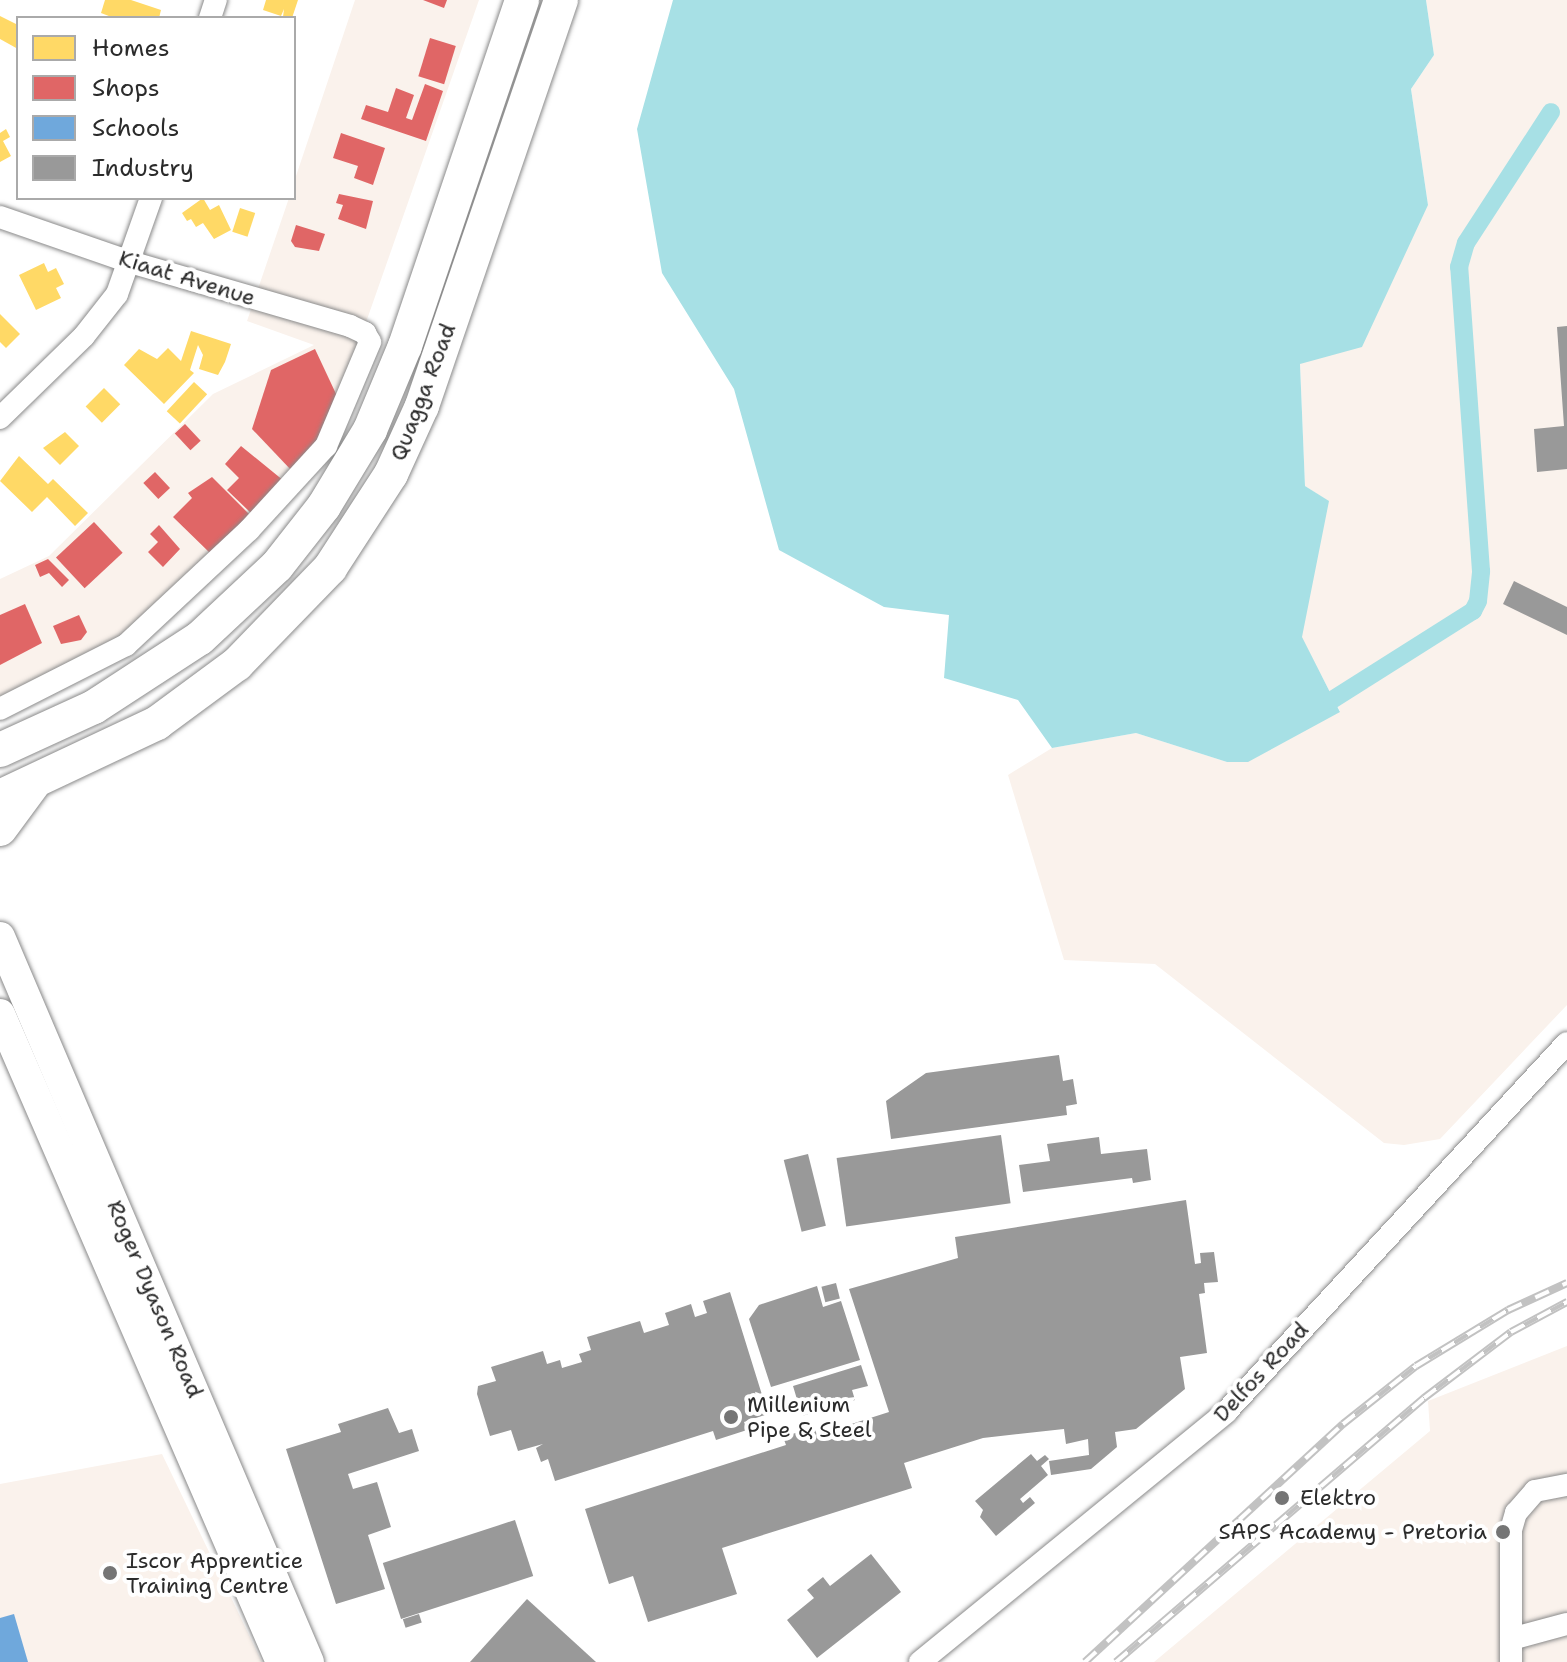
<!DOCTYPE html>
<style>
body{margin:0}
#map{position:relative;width:1567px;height:1662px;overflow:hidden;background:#fff;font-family:"Shantell Sans",sans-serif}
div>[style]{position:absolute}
.built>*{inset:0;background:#faf2ec}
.water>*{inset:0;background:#a7e0e5}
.homes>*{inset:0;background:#ffd966;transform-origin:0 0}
.shops>*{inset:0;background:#e06666;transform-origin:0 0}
.schools>*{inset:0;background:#6fa8dc}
.industry>*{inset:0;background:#999;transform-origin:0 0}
.canal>*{height:18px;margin:-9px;padding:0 9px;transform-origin:9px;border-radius:9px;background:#a7e0e5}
.roads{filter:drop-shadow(0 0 2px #8a8a8a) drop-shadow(0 0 2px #8a8a8a)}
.minor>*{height:22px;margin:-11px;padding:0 11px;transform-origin:11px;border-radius:11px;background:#fff}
.secondary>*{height:30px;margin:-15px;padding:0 15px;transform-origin:15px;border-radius:15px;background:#fff}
.primary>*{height:34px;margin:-17px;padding:0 17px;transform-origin:17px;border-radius:17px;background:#fff}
.rail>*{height:8px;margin-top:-4px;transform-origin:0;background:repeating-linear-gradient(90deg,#fff 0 15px,#c2c2c2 0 30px);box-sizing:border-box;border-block:2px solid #c2c2c2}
.dots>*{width:22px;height:22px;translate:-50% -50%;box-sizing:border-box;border:4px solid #fff;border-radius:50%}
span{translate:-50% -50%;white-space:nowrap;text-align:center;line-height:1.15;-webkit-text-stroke:8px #fff;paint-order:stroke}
.street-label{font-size:22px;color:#2b2b2b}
.poi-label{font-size:22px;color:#2b2b2b}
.left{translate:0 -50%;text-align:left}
.right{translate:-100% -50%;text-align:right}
.legend{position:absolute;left:16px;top:16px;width:280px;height:184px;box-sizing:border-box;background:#fff;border:2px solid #aaa;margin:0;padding:10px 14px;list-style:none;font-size:24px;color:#2b2b2b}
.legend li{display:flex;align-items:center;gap:16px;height:40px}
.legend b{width:40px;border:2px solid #aaa}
</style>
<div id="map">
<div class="built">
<div style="clip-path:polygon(355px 0,479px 0,323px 445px,110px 654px,0 706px,0 579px,49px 556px,213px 394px,314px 345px,247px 321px,289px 198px,294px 198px,294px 182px)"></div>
<div style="clip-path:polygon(1426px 0,1567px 0,1567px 1005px,1440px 1139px,1404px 1145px,1384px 1143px,1155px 964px,1064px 960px,1008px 775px,1052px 748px,1136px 733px,1227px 762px,1340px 711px,1301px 637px,1328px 501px,1305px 486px,1300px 364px,1428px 205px,1411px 89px,1434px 55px)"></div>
<div style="clip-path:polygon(1567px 1346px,1567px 1662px,1154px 1662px,1430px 1431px,1428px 1401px)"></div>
<div style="clip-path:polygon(162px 1454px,262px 1662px,0 1662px,0 1484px)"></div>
</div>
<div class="water">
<div style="clip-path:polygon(673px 0,1426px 0,1434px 55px,1411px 89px,1428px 205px,1362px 347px,1300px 364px,1305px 486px,1329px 501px,1302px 637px,1340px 712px,1248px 762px,1227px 762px,1136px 733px,1052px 748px,1018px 700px,944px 678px,949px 615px,884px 607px,779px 550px,734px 389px,662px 273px,637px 129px)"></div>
</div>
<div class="homes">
<div style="clip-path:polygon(105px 0,131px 0,161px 10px,159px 18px,114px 18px,101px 13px)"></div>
<div style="clip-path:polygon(266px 0,298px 0,292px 18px,283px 17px,284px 9px,281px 16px,263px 10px)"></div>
<div style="clip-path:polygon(0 16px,18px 25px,18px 49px,0 39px)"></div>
<div style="clip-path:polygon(6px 129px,10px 137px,3px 141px,11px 156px,0 162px,0 133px)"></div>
<div style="clip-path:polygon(203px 198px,210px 210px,219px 205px,231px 230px,214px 239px,203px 223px,196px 227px,191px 219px,187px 221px,182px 213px)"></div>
<div style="left:240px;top:208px;width:16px;height:25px;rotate:18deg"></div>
<div style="clip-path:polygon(44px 263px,48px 272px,56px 268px,64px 284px,56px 288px,61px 298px,36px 310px,19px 275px)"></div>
<div style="clip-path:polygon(0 314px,20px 334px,6px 348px,0 342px)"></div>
<div style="clip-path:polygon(191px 331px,231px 344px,225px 362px,218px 375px,199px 369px,203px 355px,198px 345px,190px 370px,194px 373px,164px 404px,124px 365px,139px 349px,157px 359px,168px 348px,181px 361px)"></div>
<div style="left:194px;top:382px;width:18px;height:40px;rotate:43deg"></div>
<div style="left:104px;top:388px;width:23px;height:26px;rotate:45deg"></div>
<div style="clip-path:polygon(65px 432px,79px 446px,60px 465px,43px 448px)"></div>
<div style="clip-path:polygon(19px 456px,48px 484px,53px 479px,88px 513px,75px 526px,47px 497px,32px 512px,0 481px)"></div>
</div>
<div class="shops">
<div style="clip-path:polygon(423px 0,447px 0,444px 8px)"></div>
<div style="left:430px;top:38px;width:27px;height:40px;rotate:17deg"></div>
<div style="clip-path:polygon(425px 84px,443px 91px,426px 141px,361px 119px,366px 105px,388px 112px,396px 88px,414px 95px,406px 118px,412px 120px)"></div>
<div style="clip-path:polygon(341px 133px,385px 148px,373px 185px,354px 178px,358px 166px,333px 158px)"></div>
<div style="clip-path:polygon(339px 194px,373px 201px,366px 229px,338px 219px,343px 205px,336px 203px)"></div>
<div style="clip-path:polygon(296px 225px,325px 234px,319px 251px,295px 247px,291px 241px)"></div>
<div style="clip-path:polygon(315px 349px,337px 396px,321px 443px,292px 471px,252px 429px,271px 370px)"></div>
<div style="left:185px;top:424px;width:23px;height:14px;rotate:47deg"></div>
<div style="clip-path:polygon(241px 446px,284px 481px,252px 514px,227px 490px,239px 478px,225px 464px)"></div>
<div style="left:155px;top:472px;width:22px;height:16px;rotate:47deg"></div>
<div style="clip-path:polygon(212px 477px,250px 515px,211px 554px,173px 517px,192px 498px,188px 493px)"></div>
<div style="left:94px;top:522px;width:42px;height:52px;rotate:47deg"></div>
<div style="clip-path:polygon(159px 525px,180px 549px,163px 567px,148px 552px,158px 542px,150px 534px)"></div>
<div style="clip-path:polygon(48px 559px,69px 580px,62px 587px,49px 573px,40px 577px,35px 565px)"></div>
<div style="clip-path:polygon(25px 604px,42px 643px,0 665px,0 615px)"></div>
<div style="clip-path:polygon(79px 615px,87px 632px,81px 640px,61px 644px,53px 626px)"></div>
</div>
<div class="schools">
<div style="clip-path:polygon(14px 1614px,28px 1662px,0 1662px,0 1618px)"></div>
</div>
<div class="industry">
<div style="clip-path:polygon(1567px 326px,1567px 469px,1537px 472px,1534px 429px,1564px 426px,1557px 327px)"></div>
<div style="clip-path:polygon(1514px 581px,1567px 607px,1567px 635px,1503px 604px)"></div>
<div style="clip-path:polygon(1059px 1055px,1063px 1081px,1073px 1079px,1077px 1104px,1066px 1106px,1067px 1115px,891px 1139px,886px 1101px,926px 1073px)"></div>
<div style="left:1001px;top:1135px;width:69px;height:166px;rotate:82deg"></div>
<div style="clip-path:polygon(1099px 1137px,1101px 1154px,1147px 1149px,1151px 1180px,1133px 1183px,1132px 1178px,1023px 1192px,1019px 1165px,1050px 1161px,1047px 1144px)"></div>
<div style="left:808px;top:1154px;width:74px;height:25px;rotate:76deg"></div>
<div style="clip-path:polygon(1186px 1200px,1195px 1264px,1201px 1263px,1200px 1253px,1214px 1252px,1218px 1282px,1204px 1283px,1205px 1293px,1199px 1294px,1207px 1353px,1180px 1357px,1185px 1389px,1136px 1429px,1115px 1432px,1117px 1447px,1091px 1469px,1051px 1475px,1049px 1461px,1089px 1455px,1088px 1439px,1066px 1444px,1064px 1429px,983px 1438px,904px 1463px,912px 1488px,722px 1548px,737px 1594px,648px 1622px,633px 1576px,609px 1584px,585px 1509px,786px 1445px,783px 1437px,814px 1427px,817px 1435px,889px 1412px,849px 1289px,958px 1258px,955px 1237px)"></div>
<div style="left:836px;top:1283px;width:16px;height:15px;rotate:76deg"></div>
<div style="clip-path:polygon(817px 1286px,823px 1307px,841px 1301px,860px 1360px,771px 1387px,749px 1319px,759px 1305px)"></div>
<div style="clip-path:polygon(730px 1292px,768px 1414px,744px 1422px,747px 1430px,716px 1440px,713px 1431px,555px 1481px,548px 1459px,541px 1462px,536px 1448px,543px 1444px,518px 1451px,511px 1430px,490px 1436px,477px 1394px,478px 1386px,496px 1381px,491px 1367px,543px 1351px,547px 1364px,560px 1360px,562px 1368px,582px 1362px,579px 1354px,591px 1350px,587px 1337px,640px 1321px,644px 1333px,669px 1325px,665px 1313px,691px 1304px,695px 1317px,707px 1313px,703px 1301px)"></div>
<div style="clip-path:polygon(861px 1365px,868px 1386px,852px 1390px,855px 1400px,802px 1416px,793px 1386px)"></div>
<div style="clip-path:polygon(388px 1408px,399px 1433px,412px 1429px,419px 1451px,348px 1474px,353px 1489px,377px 1482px,391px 1527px,368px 1535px,385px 1589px,336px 1604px,286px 1449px,341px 1432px,338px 1424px)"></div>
<div style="clip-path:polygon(1031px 1454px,1037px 1461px,1045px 1455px,1049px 1459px,1041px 1466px,1048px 1475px,1020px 1499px,1023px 1503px,1030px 1497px,1035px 1503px,996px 1536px,980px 1517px,983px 1510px,975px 1501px)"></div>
<div style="left:515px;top:1520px;width:59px;height:139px;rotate:72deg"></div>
<div style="clip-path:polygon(871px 1554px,901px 1592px,817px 1658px,787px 1620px,814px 1598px,807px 1590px,823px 1577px,830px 1586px)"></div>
<div style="clip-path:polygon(527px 1599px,596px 1662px,470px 1662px)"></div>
<div style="left:419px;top:1614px;width:9px;height:17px;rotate:72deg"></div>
</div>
<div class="canal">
<div style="left:1332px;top:700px;width:167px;rotate:-32.3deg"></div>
<div style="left:1473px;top:611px;width:11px;rotate:-63deg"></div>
<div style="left:1478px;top:601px;width:30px;rotate:-84deg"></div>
<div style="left:1481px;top:571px;width:305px;rotate:-94.1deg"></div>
<div style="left:1459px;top:267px;width:25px;rotate:-74deg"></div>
<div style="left:1466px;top:243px;width:156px;rotate:-57deg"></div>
</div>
<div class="roads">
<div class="minor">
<div style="left:210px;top:18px;width:19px;rotate:-72deg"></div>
<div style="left:0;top:217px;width:138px;rotate:19.1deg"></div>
<div style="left:130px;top:262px;width:229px;rotate:16.2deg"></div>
<div style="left:350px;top:326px;width:17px;rotate:25deg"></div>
<div style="left:365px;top:333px;width:10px;rotate:61deg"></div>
<div style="left:370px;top:342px;width:113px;rotate:112.9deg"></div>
<div style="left:326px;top:446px;width:114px;rotate:132.5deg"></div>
<div style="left:249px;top:530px;width:168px;rotate:136.9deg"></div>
<div style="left:126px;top:645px;width:141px;rotate:153.1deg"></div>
<div style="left:0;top:418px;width:117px;rotate:-44.3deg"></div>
<div style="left:84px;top:336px;width:53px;rotate:-51.8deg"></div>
<div style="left:117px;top:294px;width:102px;rotate:-70.5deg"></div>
<div style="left:1511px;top:1639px;width:58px;rotate:-15deg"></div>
<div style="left:920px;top:1662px;width:395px;rotate:-39.2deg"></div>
<div style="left:1226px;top:1412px;width:502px;rotate:-47.26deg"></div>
<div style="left:1511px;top:1662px;width:132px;rotate:-90deg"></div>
<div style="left:1511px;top:1530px;width:18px;rotate:-74deg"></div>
<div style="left:1516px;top:1513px;width:29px;rotate:-49deg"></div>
<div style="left:1535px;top:1491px;width:33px;rotate:-11deg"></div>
</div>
<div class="secondary">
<div style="left:0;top:937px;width:788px;rotate:66.92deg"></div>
<div style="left:0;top:1014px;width:706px;rotate:66.56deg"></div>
</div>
<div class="primary">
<div style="left:0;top:750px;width:103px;rotate:-24.6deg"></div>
<div style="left:94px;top:707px;width:126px;rotate:-33.1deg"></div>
<div style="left:200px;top:638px;width:105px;rotate:-43.1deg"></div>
<div style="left:277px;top:566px;width:76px;rotate:-51.9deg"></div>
<div style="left:324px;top:506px;width:89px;rotate:-58.8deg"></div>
<div style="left:370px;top:430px;width:91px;rotate:-67.4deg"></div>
<div style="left:405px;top:346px;width:365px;rotate:-71.3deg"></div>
<div style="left:0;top:797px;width:174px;rotate:-25.2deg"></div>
<div style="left:157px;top:723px;width:99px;rotate:-36.4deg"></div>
<div style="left:237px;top:664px;width:134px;rotate:-45.9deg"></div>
<div style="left:330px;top:568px;width:112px;rotate:-57deg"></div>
<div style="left:391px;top:474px;width:75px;rotate:-65.5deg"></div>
<div style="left:422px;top:406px;width:429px;rotate:-71.1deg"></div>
<div style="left:0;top:829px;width:56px;rotate:-53.7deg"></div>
</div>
</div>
<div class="rail">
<div style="left:1085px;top:1662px;width:351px;rotate:-42.7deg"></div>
<div style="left:1343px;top:1424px;width:93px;rotate:-38.5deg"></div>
<div style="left:1416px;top:1366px;width:108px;rotate:-31.3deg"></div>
<div style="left:1508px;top:1310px;width:65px;rotate:-24.6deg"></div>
<div style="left:1116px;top:1662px;width:406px;rotate:-40.6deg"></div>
<div style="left:1424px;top:1398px;width:109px;rotate:-37.2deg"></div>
<div style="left:1511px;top:1332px;width:64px;rotate:-28.2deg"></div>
</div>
<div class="dots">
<div style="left:731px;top:1417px;background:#757575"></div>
<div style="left:1282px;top:1498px;background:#757575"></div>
<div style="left:1503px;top:1532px;background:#757575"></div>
<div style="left:110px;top:1573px;background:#757575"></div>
</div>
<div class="street-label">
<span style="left:187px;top:278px;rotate:17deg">Kiaat Avenue</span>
<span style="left:423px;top:392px;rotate:-69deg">Quagga Road</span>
<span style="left:155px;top:1299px;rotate:67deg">Roger Dyason Road</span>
<span style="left:1261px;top:1372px;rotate:-47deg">Delfos Road</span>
</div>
<div class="poi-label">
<span class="left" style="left:747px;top:1417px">Millenium<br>Pipe &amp; Steel</span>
<span class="left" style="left:1300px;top:1498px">Elektro</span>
<span class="right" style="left:1487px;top:1532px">SAPS Academy - Pretoria</span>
<span class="left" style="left:126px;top:1573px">Iscor Apprentice<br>Training Centre</span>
</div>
<ul class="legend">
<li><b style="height:22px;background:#ffd966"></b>Homes</li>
<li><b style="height:22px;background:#e06666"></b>Shops</li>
<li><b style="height:22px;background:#6fa8dc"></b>Schools</li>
<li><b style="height:22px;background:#999"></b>Industry</li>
</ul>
</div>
